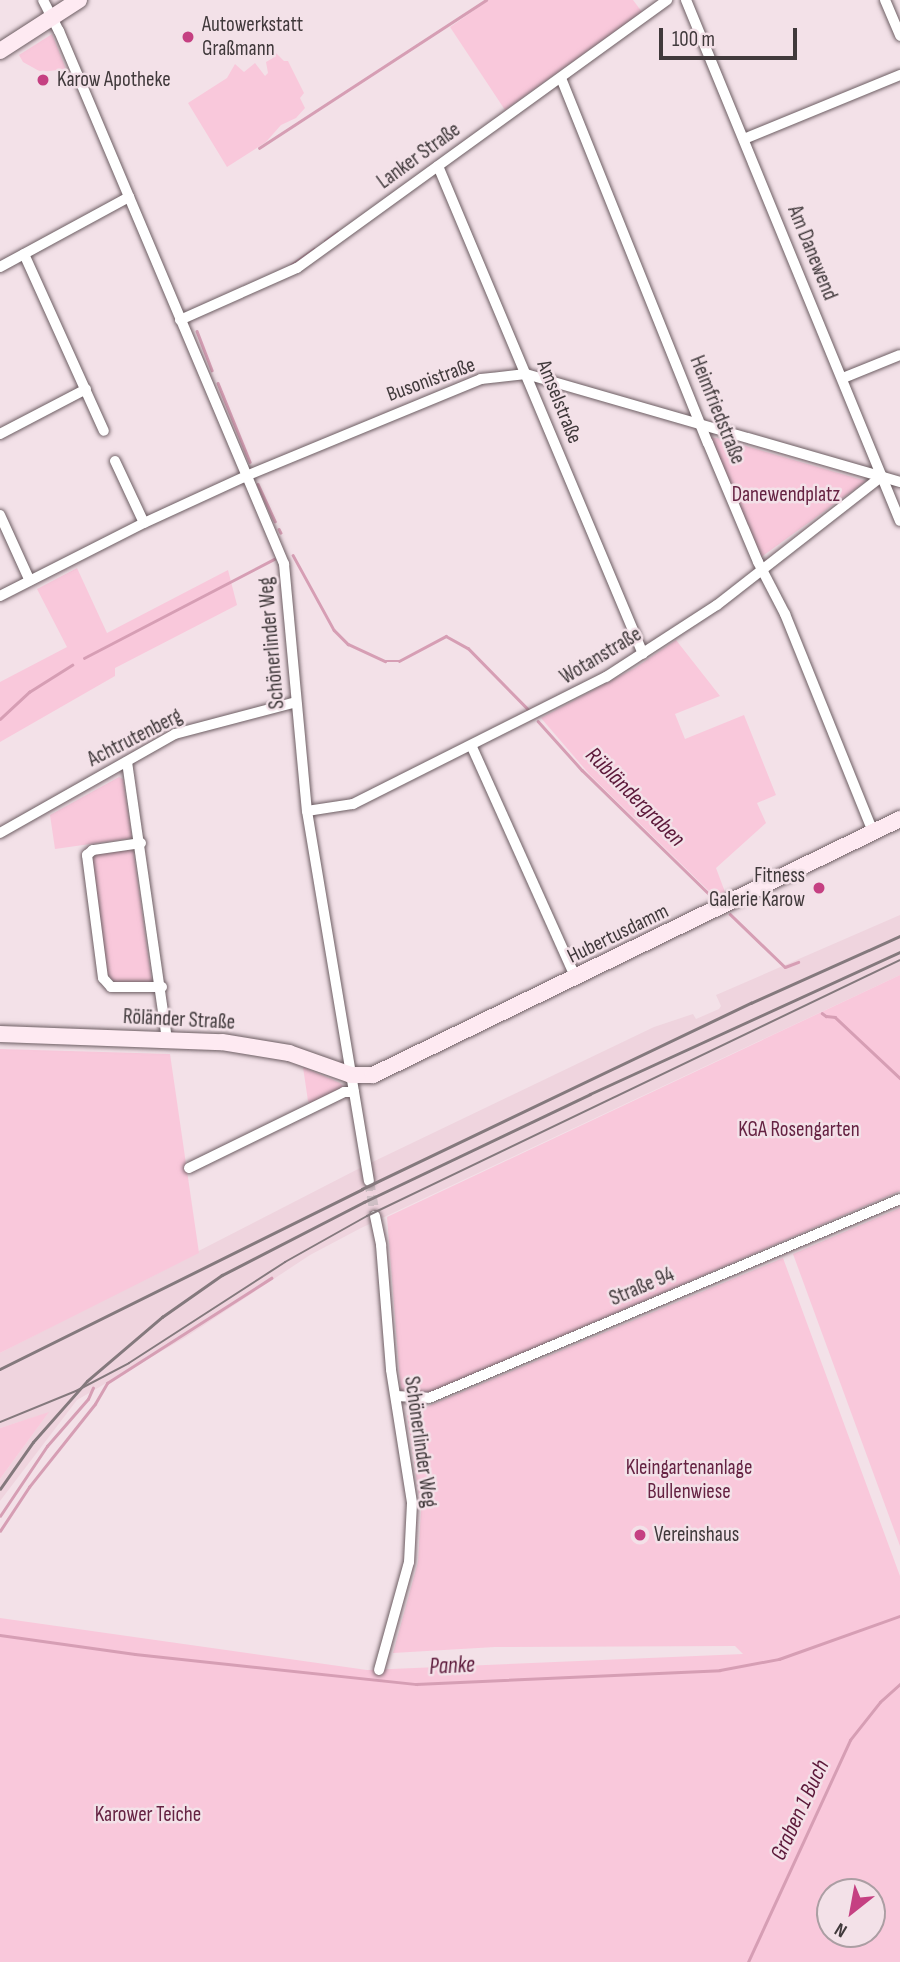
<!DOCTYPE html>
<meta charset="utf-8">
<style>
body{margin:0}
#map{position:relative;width:900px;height:1962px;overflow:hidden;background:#f3e1e8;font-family:"Sofia Sans Condensed",sans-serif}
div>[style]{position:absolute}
.built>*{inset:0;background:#efd4de}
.green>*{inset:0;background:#f9c8db}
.stream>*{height:2.5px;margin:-1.25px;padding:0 1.25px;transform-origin:1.25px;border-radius:1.25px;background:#d69eb4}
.street-tunnel>*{height:10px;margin-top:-5px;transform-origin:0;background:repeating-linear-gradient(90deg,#cfbfc5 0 10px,transparent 0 15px)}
.roads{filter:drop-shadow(0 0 2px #6d5e63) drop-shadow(0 0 2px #6d5e63)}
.street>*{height:10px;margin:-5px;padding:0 5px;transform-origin:5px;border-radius:5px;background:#fff}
.secondary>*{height:16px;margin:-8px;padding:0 8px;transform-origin:8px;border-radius:8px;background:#feeaf2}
.tram>*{height:2px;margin:-1px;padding:0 1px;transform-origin:1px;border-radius:1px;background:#84797d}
.rail>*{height:2.5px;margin:-1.25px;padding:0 1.25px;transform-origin:1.25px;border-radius:1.25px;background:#84797d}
.dots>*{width:19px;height:19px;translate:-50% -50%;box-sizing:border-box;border:4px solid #f3e1e8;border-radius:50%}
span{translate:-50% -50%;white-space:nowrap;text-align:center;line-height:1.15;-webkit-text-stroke:5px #f3e1e8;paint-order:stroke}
.poi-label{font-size:21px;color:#40393b}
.left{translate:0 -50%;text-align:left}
.right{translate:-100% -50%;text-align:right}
.street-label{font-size:21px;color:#40393b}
.park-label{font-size:21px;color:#652242}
.water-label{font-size:23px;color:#5b1839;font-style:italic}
.north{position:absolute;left:816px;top:1878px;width:70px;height:70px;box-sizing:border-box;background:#f3e1e8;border:2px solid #ab9ea3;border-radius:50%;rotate:211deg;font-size:19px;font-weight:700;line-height:28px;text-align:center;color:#40393b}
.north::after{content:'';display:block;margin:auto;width:24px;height:32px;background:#c54082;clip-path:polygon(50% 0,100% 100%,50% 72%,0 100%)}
.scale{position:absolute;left:659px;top:28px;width:138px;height:32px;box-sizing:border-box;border:4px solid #40393b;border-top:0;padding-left:9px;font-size:21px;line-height:24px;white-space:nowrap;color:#40393b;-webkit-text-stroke:5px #f3e1e8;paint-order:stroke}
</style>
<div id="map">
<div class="built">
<div style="clip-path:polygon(900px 915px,900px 975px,361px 1228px,310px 1255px,186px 1337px,77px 1400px,0 1501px,0 1479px,48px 1413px,0 1428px,0 1353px,360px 1168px,654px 1027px,693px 1014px,696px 1019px,719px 1009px,721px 1006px,716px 995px)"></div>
</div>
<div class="green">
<div style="clip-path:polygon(489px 0,633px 0,642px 12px,505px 110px,450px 27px)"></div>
<div style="clip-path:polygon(52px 34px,66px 69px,41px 72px,23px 62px,19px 55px)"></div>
<div style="clip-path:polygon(273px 50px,284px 61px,288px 61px,304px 93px,300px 98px,305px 108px,296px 118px,281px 125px,266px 142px,227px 167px,188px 103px,227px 78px,235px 64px,244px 72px,255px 63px,265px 76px,268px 73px,266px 62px,273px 58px)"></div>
<div style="clip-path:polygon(708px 437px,722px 439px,866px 481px,760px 558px)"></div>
<div style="clip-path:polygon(77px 568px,107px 633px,228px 570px,237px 605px,115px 668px,115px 676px,0 742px,0 682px,67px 647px,37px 589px)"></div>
<div style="clip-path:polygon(676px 640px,720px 696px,675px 714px,685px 739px,744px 715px,776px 795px,757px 803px,766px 823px,716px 868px,725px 892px,715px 897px,590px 775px,541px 718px,635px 668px)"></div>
<div style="clip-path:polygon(119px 777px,123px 779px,132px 838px,55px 849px,50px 815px)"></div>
<div style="clip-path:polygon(133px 848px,152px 983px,115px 982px,107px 975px,91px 861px,97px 853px)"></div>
<div style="clip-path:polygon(900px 975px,900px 1191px,426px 1394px,401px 1393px,387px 1217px)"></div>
<div style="clip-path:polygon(0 1049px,170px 1054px,199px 1253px,0 1353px)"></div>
<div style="clip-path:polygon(303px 1067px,340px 1083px,345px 1088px,311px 1105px,308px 1101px)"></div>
<div style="clip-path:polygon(900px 1208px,900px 1546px,793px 1254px)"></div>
<div style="clip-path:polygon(evenodd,783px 1258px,900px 1576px,900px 1962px,0 1962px,0 1618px,367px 1670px,743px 1654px,735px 1646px,495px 1647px,393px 1653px,418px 1562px,421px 1510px,407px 1415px,783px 1258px,830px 1892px,872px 1892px,872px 1934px,830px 1934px,830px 1892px)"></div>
<div style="clip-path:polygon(49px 1412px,0 1479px,0 1428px)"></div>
</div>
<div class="stream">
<div style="left:259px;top:148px;width:271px;rotate:-33.1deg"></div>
<div style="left:325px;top:241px;width:15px;rotate:-37deg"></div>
<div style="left:291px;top:265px;width:28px;rotate:-35deg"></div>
<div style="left:197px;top:331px;width:42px;rotate:69deg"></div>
<div style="left:218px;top:383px;width:85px;rotate:67.9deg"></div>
<div style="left:258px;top:484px;width:41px;rotate:65.3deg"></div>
<div style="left:279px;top:529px;width:4px;rotate:63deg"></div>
<div style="left:293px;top:555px;width:85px;rotate:61.3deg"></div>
<div style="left:334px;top:630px;width:20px;rotate:45deg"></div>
<div style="left:348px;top:644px;width:41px;rotate:24.7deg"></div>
<div style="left:385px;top:661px;width:14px"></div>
<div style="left:399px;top:661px;width:53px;rotate:-28deg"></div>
<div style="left:446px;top:636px;width:25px;rotate:29deg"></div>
<div style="left:468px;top:648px;width:87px;rotate:45.5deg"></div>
<div style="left:84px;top:658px;width:214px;rotate:-27.5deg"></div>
<div style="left:0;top:719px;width:40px;rotate:-43deg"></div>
<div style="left:29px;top:692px;width:51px;rotate:-32.1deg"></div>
<div style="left:538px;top:721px;width:66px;rotate:48.1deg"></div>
<div style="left:582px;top:770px;width:179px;rotate:44.3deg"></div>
<div style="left:730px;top:914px;width:76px;rotate:43.9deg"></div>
<div style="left:785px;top:967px;width:14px;rotate:-21deg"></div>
<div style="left:822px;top:1013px;width:5px;rotate:37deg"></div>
<div style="left:826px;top:1016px;width:9px;rotate:6deg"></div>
<div style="left:835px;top:1017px;width:89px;rotate:43.2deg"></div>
<div style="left:0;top:1516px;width:84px;rotate:-56.1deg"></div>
<div style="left:47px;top:1446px;width:62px;rotate:-48.9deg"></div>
<div style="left:88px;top:1399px;width:12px;rotate:-66deg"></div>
<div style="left:0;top:1531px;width:53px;rotate:-56.6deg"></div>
<div style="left:29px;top:1487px;width:106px;rotate:-51.5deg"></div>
<div style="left:95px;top:1404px;width:24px;rotate:-60deg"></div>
<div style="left:107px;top:1383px;width:195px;rotate:-32.6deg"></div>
<div style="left:0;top:1635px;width:136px;rotate:8deg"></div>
<div style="left:135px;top:1654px;width:283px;rotate:6.1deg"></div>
<div style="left:416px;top:1684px;width:304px;rotate:-2.6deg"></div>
<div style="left:720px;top:1670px;width:60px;rotate:-10.6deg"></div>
<div style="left:779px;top:1659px;width:128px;rotate:-19.6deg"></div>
<div style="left:748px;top:1962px;width:244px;rotate:-65.3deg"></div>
<div style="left:850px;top:1740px;width:48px;rotate:-51.7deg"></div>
<div style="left:880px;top:1702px;width:27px;rotate:-42deg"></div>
</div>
<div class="street-tunnel">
<div style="left:369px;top:1181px;width:36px;rotate:80deg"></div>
</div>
<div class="roads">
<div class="street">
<div style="left:43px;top:0;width:35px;rotate:63deg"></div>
<div style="left:59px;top:31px;width:579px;rotate:67.11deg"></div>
<div style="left:284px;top:564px;width:248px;rotate:84.7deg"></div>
<div style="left:307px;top:811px;width:375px;rotate:80.5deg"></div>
<div style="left:686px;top:0;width:563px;rotate:67.67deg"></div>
<div style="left:885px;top:0;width:39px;rotate:67deg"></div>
<div style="left:561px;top:78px;width:393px;rotate:68.1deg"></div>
<div style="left:708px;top:443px;width:129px;rotate:67.2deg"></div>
<div style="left:758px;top:562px;width:59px;rotate:62.6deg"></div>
<div style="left:785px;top:614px;width:235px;rotate:68deg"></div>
<div style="left:744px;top:139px;width:169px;rotate:-22.3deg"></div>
<div style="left:438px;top:166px;width:529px;rotate:67.21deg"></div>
<div style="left:24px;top:254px;width:194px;rotate:65.7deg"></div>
<div style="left:0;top:267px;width:147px;rotate:-28.5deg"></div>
<div style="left:180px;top:320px;width:128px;rotate:-24deg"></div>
<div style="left:297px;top:268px;width:457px;rotate:-35.9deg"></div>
<div style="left:843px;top:378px;width:61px;rotate:-22deg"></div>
<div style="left:0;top:434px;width:97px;rotate:-27.6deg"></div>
<div style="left:115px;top:461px;width:68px;rotate:64.9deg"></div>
<div style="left:0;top:515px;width:72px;rotate:65.6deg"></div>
<div style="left:0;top:596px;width:161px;rotate:-26.9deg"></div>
<div style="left:144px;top:523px;width:112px;rotate:-24.7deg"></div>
<div style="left:246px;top:476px;width:254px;rotate:-22.4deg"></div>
<div style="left:481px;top:379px;width:45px;rotate:-6.3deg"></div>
<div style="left:526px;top:374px;width:389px;rotate:16.1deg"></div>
<div style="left:472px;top:747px;width:253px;rotate:65.8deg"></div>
<div style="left:127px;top:762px;width:281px;rotate:81.8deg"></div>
<div style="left:307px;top:811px;width:47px;rotate:-8.7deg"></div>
<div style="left:353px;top:804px;width:283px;rotate:-26.7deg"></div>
<div style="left:606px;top:677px;width:132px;rotate:-33deg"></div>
<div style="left:717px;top:605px;width:209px;rotate:-38deg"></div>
<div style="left:0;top:833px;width:201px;rotate:-29.5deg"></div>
<div style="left:175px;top:734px;width:125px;rotate:-14.8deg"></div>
<div style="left:141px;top:843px;width:49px;rotate:171.7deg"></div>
<div style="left:93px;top:850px;width:8px;rotate:140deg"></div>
<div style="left:87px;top:855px;width:124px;rotate:82.6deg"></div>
<div style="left:103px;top:978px;width:12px;rotate:48deg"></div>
<div style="left:111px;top:987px;width:51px"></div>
<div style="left:189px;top:1168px;width:173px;rotate:-26.1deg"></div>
<div style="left:344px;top:1092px;width:10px"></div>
<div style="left:375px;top:1216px;width:30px;rotate:78deg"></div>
<div style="left:381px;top:1245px;width:125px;rotate:85.4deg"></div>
<div style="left:391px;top:1370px;width:135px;rotate:81deg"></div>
<div style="left:412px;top:1503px;width:59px;rotate:92.9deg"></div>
<div style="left:409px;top:1562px;width:112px;rotate:105.5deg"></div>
<div style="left:396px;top:1396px;width:33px;rotate:3deg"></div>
<div style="left:429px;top:1398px;width:511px;rotate:-22.9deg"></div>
</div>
<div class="secondary">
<div style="left:0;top:51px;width:94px;rotate:-32.8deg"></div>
<div style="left:0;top:1034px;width:222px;rotate:2.1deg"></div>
<div style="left:222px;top:1042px;width:68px;rotate:9.3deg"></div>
<div style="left:289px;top:1053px;width:66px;rotate:19.5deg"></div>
<div style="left:351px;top:1075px;width:22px"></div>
<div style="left:373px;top:1075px;width:586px;rotate:-25.91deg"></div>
</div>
</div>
<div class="tram">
<div style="left:0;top:1422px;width:82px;rotate:-22.2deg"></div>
<div style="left:76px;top:1391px;width:60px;rotate:-27.8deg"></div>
<div style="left:129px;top:1363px;width:186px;rotate:-32.9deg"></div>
<div style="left:285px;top:1262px;width:94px;rotate:-29.3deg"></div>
<div style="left:367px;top:1216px;width:591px;rotate:-25.65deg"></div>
</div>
<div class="rail">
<div style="left:0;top:1369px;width:404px;rotate:-26.4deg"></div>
<div style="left:362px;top:1189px;width:431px;rotate:-25.6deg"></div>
<div style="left:751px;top:1003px;width:163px;rotate:-24.2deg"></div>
<div style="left:0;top:1489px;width:57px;rotate:-54.9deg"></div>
<div style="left:33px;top:1442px;width:81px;rotate:-48.5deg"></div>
<div style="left:87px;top:1381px;width:99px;rotate:-40.5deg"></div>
<div style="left:162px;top:1317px;width:73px;rotate:-35deg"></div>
<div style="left:222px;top:1275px;width:160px;rotate:-27.2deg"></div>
<div style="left:364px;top:1202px;width:250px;rotate:-25.5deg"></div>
<div style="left:590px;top:1094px;width:341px;rotate:-24.6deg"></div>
</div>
<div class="dots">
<div style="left:188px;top:37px;background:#c54082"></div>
<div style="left:43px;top:80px;background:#c54082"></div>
<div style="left:819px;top:888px;background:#c54082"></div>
<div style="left:640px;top:1535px;background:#c54082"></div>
</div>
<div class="poi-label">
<span class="left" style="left:202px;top:37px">Autowerkstatt<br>Graßmann</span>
<span class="left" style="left:57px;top:80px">Karow Apotheke</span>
<span class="right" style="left:805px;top:888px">Fitness<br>Galerie Karow</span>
<span class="left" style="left:654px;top:1535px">Vereinshaus</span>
</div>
<div class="street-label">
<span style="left:419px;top:156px;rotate:-36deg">Lanker Straße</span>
<span style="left:812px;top:253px;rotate:68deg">Am Danewend</span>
<span style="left:431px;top:380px;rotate:-20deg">Busonistraße</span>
<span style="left:559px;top:402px;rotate:68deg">Amselstraße</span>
<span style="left:717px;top:410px;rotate:68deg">Heimfriedstraße</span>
<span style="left:272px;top:643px;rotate:-95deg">Schönerlinder Weg</span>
<span style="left:601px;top:656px;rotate:-31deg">Wotanstraße</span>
<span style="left:135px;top:738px;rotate:-27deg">Achtrutenberg</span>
<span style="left:618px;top:934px;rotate:-26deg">Hubertusdamm</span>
<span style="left:179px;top:1020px;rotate:3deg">Röländer Straße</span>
<span style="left:642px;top:1287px;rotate:-23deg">Straße 94</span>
<span style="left:420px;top:1442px;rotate:82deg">Schönerlinder Weg</span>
</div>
<div class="park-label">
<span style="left:786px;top:495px">Danewendplatz</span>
<span style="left:799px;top:1130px">KGA Rosengarten</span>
<span style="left:689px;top:1480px">Kleingartenanlage<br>Bullenwiese</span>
<span style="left:148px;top:1815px">Karower Teiche</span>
</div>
<div class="water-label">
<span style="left:635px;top:797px;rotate:45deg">Rübländergraben</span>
<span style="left:452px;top:1666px;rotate:-3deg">Panke</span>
<span style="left:800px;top:1810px;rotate:-65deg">Graben 1 Buch</span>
</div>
<div class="north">N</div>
<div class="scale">100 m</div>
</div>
